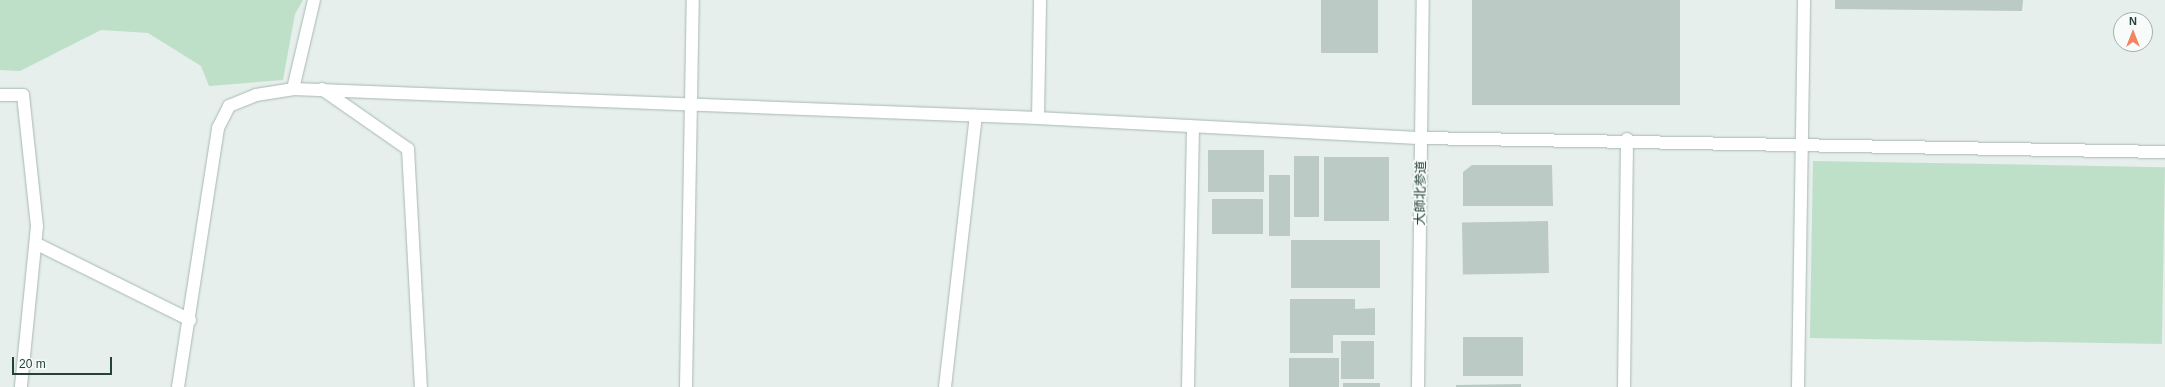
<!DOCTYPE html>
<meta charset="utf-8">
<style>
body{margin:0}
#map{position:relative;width:2165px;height:387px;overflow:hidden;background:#e6efeb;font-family:Arial,"Noto Sans JP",sans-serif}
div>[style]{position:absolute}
.green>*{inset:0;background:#bfe0c8;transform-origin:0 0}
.building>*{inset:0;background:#bbcac4;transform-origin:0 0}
.roads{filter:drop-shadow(0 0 1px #a8b8b2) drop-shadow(0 0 1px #a8b8b2)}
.service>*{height:12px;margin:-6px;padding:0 6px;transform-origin:6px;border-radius:6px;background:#fff}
.minor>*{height:12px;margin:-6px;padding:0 6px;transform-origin:6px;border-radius:6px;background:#fff}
.tertiary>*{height:12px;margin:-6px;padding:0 6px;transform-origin:6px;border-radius:6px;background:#fff}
span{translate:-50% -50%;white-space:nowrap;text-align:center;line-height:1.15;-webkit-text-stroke:3.5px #f7fbf9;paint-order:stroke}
.street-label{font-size:13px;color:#24423a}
.north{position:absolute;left:2113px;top:12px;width:40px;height:40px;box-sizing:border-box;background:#f7fbf9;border:1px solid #a3b1ad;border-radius:50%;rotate:0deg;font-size:11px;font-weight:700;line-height:16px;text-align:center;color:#24423a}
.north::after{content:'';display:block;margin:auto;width:14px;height:18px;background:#f4845f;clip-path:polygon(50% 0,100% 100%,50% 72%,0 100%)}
.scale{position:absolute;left:12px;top:357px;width:100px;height:18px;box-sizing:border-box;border:2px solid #24423a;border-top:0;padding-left:5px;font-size:12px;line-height:14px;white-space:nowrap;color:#24423a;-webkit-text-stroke:3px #f7fbf9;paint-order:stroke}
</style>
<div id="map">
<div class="green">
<div style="clip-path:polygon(0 0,303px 0,295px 14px,283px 80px,209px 86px,201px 66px,148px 33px,101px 30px,20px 71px,0 70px)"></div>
<div style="left:1813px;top:161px;width:352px;height:177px;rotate:1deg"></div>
</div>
<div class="building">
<div style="left:1321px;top:0;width:57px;height:53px"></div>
<div style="left:1472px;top:0;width:208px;height:105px"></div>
<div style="clip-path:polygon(1835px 0,2023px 0,2022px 11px,1835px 9px)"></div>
<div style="left:1264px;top:150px;width:42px;height:56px;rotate:90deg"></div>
<div style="left:1294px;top:156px;width:25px;height:61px"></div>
<div style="left:1324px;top:157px;width:65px;height:64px"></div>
<div style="clip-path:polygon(1472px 165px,1552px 165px,1553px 206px,1463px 206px,1463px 172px)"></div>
<div style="left:1269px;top:175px;width:21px;height:61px"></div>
<div style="left:1212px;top:199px;width:51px;height:35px"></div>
<div style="left:1548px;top:221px;width:52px;height:86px;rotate:89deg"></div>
<div style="left:1380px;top:240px;width:48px;height:89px;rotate:90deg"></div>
<div style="clip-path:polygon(1290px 299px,1355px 299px,1355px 309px,1375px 308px,1375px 335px,1333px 335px,1333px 353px,1290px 353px)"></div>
<div style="left:1463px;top:337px;width:60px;height:39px"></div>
<div style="left:1341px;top:341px;width:33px;height:38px"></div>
<div style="left:1289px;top:358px;width:50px;height:29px"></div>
<div style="left:1343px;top:383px;width:37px;height:4px"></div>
<div style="clip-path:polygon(1521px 384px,1521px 387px,1456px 387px,1456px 385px)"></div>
</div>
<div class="roads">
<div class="service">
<div style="left:0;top:95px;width:23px"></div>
<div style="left:23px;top:95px;width:132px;rotate:83.9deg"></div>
<div style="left:37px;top:226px;width:162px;rotate:95.7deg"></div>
<div style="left:37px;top:244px;width:171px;rotate:26.4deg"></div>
</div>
<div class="minor">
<div style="left:293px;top:89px;width:91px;rotate:-76.7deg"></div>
<div style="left:322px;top:89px;width:105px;rotate:34.9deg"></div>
<div style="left:408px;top:149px;width:238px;rotate:86.9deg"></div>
<div style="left:1038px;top:118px;width:118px;rotate:-89deg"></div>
<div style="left:178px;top:387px;width:262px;rotate:-81.2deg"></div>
<div style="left:218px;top:128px;width:25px;rotate:-63deg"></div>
<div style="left:229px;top:106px;width:29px;rotate:-22deg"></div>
<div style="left:256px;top:95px;width:37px;rotate:-9deg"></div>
<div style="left:293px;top:89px;width:746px;rotate:2.23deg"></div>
<div style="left:1038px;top:118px;width:384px;rotate:3deg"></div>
<div style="left:1421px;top:138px;width:744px;rotate:1.08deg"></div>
<div style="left:686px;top:387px;width:387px;rotate:-89deg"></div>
<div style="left:945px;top:387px;width:273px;rotate:-83.5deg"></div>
<div style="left:1188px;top:387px;width:260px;rotate:-88.9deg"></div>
<div style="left:1624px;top:387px;width:248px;rotate:-89.3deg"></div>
<div style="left:1798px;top:387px;width:387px;rotate:-89.1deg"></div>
</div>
<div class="tertiary">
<div style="left:1418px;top:387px;width:387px;rotate:-89.3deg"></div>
</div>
</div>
<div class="street-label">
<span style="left:1421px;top:193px;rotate:-89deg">大師北参道</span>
</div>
<div class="north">N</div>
<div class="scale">20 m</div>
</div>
